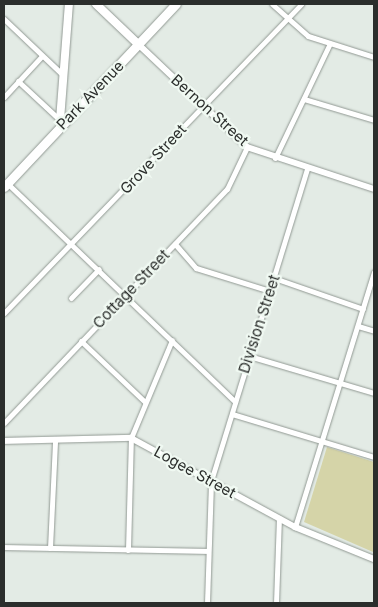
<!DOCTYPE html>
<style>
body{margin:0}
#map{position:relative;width:378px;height:607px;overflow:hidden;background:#e3ebe5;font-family:Inter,sans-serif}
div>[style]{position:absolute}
.green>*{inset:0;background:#d5d4a8}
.roads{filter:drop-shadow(0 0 1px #919993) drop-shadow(0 0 1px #919993)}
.minor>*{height:5px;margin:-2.5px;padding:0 2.5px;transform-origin:2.5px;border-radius:2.5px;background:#fff}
.tertiary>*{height:6px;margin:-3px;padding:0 3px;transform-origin:3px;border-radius:3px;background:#fff}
.secondary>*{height:8px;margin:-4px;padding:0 4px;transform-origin:4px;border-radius:4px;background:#fff}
.primary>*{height:9px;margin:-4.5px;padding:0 4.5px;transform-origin:4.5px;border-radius:4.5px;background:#fff}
span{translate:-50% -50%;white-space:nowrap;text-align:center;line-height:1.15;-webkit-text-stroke:4.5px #f0f9f2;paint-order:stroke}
.street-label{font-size:15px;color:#2b2e2c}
.frame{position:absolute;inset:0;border:5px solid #2b2e2c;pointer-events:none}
</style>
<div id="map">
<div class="green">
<div style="clip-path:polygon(327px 447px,374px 462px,373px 552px,304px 522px)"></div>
</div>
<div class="roads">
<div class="minor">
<div style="left:272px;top:4px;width:48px;rotate:41.6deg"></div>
<div style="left:308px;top:36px;width:69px;rotate:17.7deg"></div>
<div style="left:4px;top:19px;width:80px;rotate:43.5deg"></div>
<div style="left:18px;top:81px;width:57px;rotate:42.9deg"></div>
<div style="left:4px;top:97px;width:56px;rotate:-47.2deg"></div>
<div style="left:304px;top:99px;width:73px;rotate:16.7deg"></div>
<div style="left:275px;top:158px;width:127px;rotate:-64.4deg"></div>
<div style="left:7px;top:183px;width:316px;rotate:43.8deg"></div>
<div style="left:175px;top:244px;width:32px;rotate:49deg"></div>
<div style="left:196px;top:268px;width:77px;rotate:17.3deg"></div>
<div style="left:274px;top:278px;width:94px;rotate:19.2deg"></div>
<div style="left:71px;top:298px;width:40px;rotate:-46deg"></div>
<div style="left:4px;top:313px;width:429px;rotate:-46.1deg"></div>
<div style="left:358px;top:326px;width:17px;rotate:17deg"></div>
<div style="left:81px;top:341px;width:88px;rotate:43.6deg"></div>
<div style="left:249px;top:356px;width:130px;rotate:16.5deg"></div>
<div style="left:232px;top:414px;width:148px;rotate:16.8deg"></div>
<div style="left:4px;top:423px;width:323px;rotate:-46.4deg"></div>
<div style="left:227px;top:189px;width:47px;rotate:-64.5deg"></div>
<div style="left:295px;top:527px;width:267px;rotate:-72.8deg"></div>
<div style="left:4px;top:547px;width:204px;rotate:1.1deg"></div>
<div style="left:50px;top:548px;width:108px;rotate:-87.3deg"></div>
<div style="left:128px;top:550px;width:112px;rotate:-88.5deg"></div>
<div style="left:131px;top:438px;width:106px;rotate:-67.3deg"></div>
<div style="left:207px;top:603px;width:122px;rotate:-88.1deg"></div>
<div style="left:211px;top:481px;width:327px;rotate:-72.9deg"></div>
<div style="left:276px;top:603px;width:85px;rotate:-88deg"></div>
</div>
<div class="tertiary">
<div style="left:138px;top:44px;width:150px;rotate:43.4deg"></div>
<div style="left:247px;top:147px;width:134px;rotate:18.3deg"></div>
<div style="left:4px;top:441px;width:127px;rotate:-1.4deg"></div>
<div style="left:131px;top:438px;width:187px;rotate:28.5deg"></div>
<div style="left:295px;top:527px;width:85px;rotate:22.1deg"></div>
</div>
<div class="secondary">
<div style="left:96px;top:4px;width:58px;rotate:43.6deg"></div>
<div style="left:60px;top:120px;width:116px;rotate:-85.6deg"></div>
</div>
<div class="primary">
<div style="left:4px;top:187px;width:251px;rotate:-46.8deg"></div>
</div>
</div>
<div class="street-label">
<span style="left:90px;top:95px;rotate:-46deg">Park Avenue</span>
<span style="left:210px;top:110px;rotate:42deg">Bernon Street</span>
<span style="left:153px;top:159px;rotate:-47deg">Grove Street</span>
<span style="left:131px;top:289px;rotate:-46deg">Cottage Street</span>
<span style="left:259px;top:324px;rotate:-72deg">Division Street</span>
<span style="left:195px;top:472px;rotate:29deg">Logee Street</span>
</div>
<div class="frame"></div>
</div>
